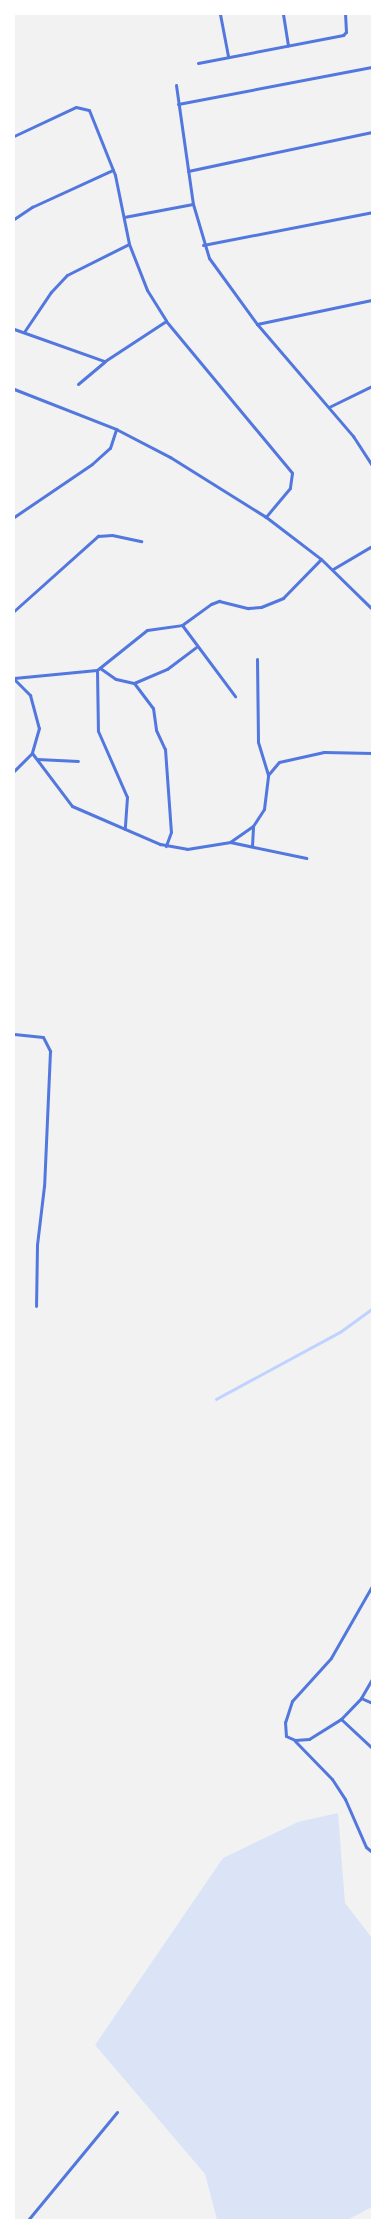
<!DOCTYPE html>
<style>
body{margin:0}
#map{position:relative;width:386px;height:2234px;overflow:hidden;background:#f2f2f2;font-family:"Noto Sans",sans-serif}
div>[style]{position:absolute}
.green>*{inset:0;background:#dbe4f7}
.stream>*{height:2.5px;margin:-1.25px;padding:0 1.25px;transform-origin:1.25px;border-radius:1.25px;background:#bfd3fe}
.minor>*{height:3px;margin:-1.5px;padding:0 1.5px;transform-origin:1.5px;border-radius:1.5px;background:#5277de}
span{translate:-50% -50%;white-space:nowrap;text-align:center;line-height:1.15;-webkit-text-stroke:4.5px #fff;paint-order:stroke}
.frame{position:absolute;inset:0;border:15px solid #fff;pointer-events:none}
</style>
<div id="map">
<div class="green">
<div style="clip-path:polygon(338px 1813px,345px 1903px,372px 1938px,372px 2207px,347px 2220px,217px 2220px,205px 2174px,95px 2045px,223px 1858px,298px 1822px)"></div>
</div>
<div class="stream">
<div style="left:216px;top:1399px;width:141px;rotate:-28.4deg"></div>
<div style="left:340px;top:1332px;width:39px;rotate:-36deg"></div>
</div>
<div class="minor">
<div style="left:220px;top:14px;width:43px;rotate:79.2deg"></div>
<div style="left:283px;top:14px;width:32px;rotate:81deg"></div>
<div style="left:198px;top:63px;width:148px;rotate:-10.9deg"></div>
<div style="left:343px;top:35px;width:4px;rotate:-45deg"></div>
<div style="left:346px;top:32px;width:18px;rotate:-93deg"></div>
<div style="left:176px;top:85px;width:120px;rotate:81.9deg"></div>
<div style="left:193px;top:204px;width:56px;rotate:73.5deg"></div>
<div style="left:209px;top:258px;width:82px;rotate:54deg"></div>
<div style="left:257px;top:324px;width:148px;rotate:49.4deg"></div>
<div style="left:353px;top:436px;width:35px;rotate:57deg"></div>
<div style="left:178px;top:104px;width:197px;rotate:-10.8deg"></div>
<div style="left:14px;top:136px;width:68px;rotate:-25.1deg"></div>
<div style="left:76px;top:107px;width:13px;rotate:13deg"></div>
<div style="left:89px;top:110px;width:70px;rotate:68.2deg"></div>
<div style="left:115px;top:175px;width:70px;rotate:78.5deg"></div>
<div style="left:129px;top:244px;width:49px;rotate:68.6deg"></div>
<div style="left:147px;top:290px;width:36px;rotate:58deg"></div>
<div style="left:166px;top:321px;width:197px;rotate:50.3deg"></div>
<div style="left:292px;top:473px;width:15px;rotate:98deg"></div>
<div style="left:290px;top:488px;width:38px;rotate:130deg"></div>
<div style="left:188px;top:171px;width:188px;rotate:-12deg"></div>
<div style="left:124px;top:217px;width:70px;rotate:-10.7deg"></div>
<div style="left:14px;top:219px;width:22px;rotate:-34deg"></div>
<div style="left:32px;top:207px;width:89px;rotate:-24.6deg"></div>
<div style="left:203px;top:245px;width:172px;rotate:-11deg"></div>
<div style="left:257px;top:324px;width:117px;rotate:-11.8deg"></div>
<div style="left:14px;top:329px;width:96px;rotate:19.6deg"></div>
<div style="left:24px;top:332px;width:48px;rotate:-56deg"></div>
<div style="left:51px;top:292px;width:23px;rotate:-47deg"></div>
<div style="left:67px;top:275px;width:69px;rotate:-26.6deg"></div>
<div style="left:78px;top:384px;width:35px;rotate:-40deg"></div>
<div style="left:105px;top:361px;width:73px;rotate:-33.3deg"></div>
<div style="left:14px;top:389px;width:110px;rotate:21.4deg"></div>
<div style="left:116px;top:429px;width:61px;rotate:27.4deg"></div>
<div style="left:170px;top:457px;width:113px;rotate:32deg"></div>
<div style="left:266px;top:517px;width:69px;rotate:37.4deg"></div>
<div style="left:321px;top:559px;width:71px;rotate:44.4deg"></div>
<div style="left:329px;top:407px;width:48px;rotate:-26deg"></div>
<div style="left:14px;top:517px;width:94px;rotate:-34.2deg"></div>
<div style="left:92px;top:464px;width:24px;rotate:-42deg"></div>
<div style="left:110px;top:448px;width:20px;rotate:-72deg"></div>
<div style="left:333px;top:569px;width:45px;rotate:-30.5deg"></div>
<div style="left:14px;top:611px;width:113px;rotate:-41.8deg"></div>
<div style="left:98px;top:536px;width:14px;rotate:-4deg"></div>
<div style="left:112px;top:535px;width:30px;rotate:12deg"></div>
<div style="left:182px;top:625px;width:89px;rotate:53.3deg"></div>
<div style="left:257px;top:659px;width:83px;rotate:89.3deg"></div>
<div style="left:258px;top:742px;width:34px;rotate:73deg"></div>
<div style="left:100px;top:668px;width:19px;rotate:35deg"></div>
<div style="left:116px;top:679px;width:18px;rotate:13deg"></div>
<div style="left:134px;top:683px;width:31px;rotate:53deg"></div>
<div style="left:153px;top:708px;width:22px;rotate:82deg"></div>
<div style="left:156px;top:730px;width:21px;rotate:65deg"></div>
<div style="left:165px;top:749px;width:83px;rotate:85.9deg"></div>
<div style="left:171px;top:832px;width:15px;rotate:110deg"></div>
<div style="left:97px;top:670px;width:61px;rotate:89.1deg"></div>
<div style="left:98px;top:731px;width:72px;rotate:66.3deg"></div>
<div style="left:127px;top:797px;width:32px;rotate:94deg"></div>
<div style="left:14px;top:678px;width:83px;rotate:-5.5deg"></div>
<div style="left:97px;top:670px;width:64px;rotate:-38.7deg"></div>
<div style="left:147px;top:630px;width:35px;rotate:-8deg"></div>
<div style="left:182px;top:625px;width:36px;rotate:-36deg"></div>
<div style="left:211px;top:604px;width:9px;rotate:-21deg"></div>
<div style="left:219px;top:601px;width:30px;rotate:14deg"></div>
<div style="left:248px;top:608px;width:13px;rotate:-4deg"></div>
<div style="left:261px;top:607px;width:24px;rotate:-22deg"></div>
<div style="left:283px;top:598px;width:54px;rotate:-45.7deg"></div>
<div style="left:14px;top:679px;width:23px;rotate:45deg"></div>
<div style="left:30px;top:695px;width:34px;rotate:75deg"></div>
<div style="left:39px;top:728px;width:26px;rotate:106deg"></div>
<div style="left:32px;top:753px;width:25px;rotate:135deg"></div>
<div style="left:134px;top:683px;width:36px;rotate:-23deg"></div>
<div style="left:167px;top:669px;width:36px;rotate:-37deg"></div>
<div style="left:32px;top:753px;width:66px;rotate:53deg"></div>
<div style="left:72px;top:806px;width:96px;rotate:23.4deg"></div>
<div style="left:160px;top:844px;width:27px;rotate:10deg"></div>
<div style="left:187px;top:849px;width:44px;rotate:-9.2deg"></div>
<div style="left:230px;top:842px;width:28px;rotate:-35deg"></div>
<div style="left:253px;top:826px;width:20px;rotate:-57deg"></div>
<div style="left:264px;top:809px;width:34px;rotate:-83deg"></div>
<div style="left:268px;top:775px;width:17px;rotate:-50deg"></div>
<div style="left:279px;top:762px;width:46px;rotate:-12.5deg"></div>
<div style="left:324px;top:752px;width:48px;rotate:1.2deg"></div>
<div style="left:37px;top:759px;width:41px;rotate:2.8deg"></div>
<div style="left:230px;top:842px;width:78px;rotate:11.9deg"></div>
<div style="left:252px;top:846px;width:19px;rotate:-87deg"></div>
<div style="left:14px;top:1034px;width:29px;rotate:6deg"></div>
<div style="left:43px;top:1037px;width:16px;rotate:63deg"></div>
<div style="left:50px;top:1051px;width:135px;rotate:92.5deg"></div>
<div style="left:44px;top:1186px;width:59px;rotate:96.8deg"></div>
<div style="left:37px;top:1245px;width:61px;rotate:90.9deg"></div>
<div style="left:372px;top:1586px;width:83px;rotate:119.7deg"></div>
<div style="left:331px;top:1658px;width:58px;rotate:132.2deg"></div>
<div style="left:292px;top:1701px;width:22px;rotate:108deg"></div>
<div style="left:285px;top:1722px;width:14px;rotate:86deg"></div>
<div style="left:286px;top:1736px;width:10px;rotate:24deg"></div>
<div style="left:295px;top:1740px;width:14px;rotate:-4deg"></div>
<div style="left:309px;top:1739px;width:38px;rotate:-32deg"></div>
<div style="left:341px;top:1719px;width:29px;rotate:-46deg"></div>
<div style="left:361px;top:1698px;width:22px;rotate:-60deg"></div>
<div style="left:361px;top:1698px;width:12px;rotate:24deg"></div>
<div style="left:341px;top:1719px;width:42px;rotate:43.1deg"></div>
<div style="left:295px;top:1741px;width:53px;rotate:45.8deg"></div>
<div style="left:332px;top:1779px;width:24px;rotate:57deg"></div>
<div style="left:345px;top:1799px;width:52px;rotate:66.4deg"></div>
<div style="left:366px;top:1847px;width:8px;rotate:40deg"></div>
<div style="left:28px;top:2220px;width:140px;rotate:-50.5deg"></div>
</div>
<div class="frame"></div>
</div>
